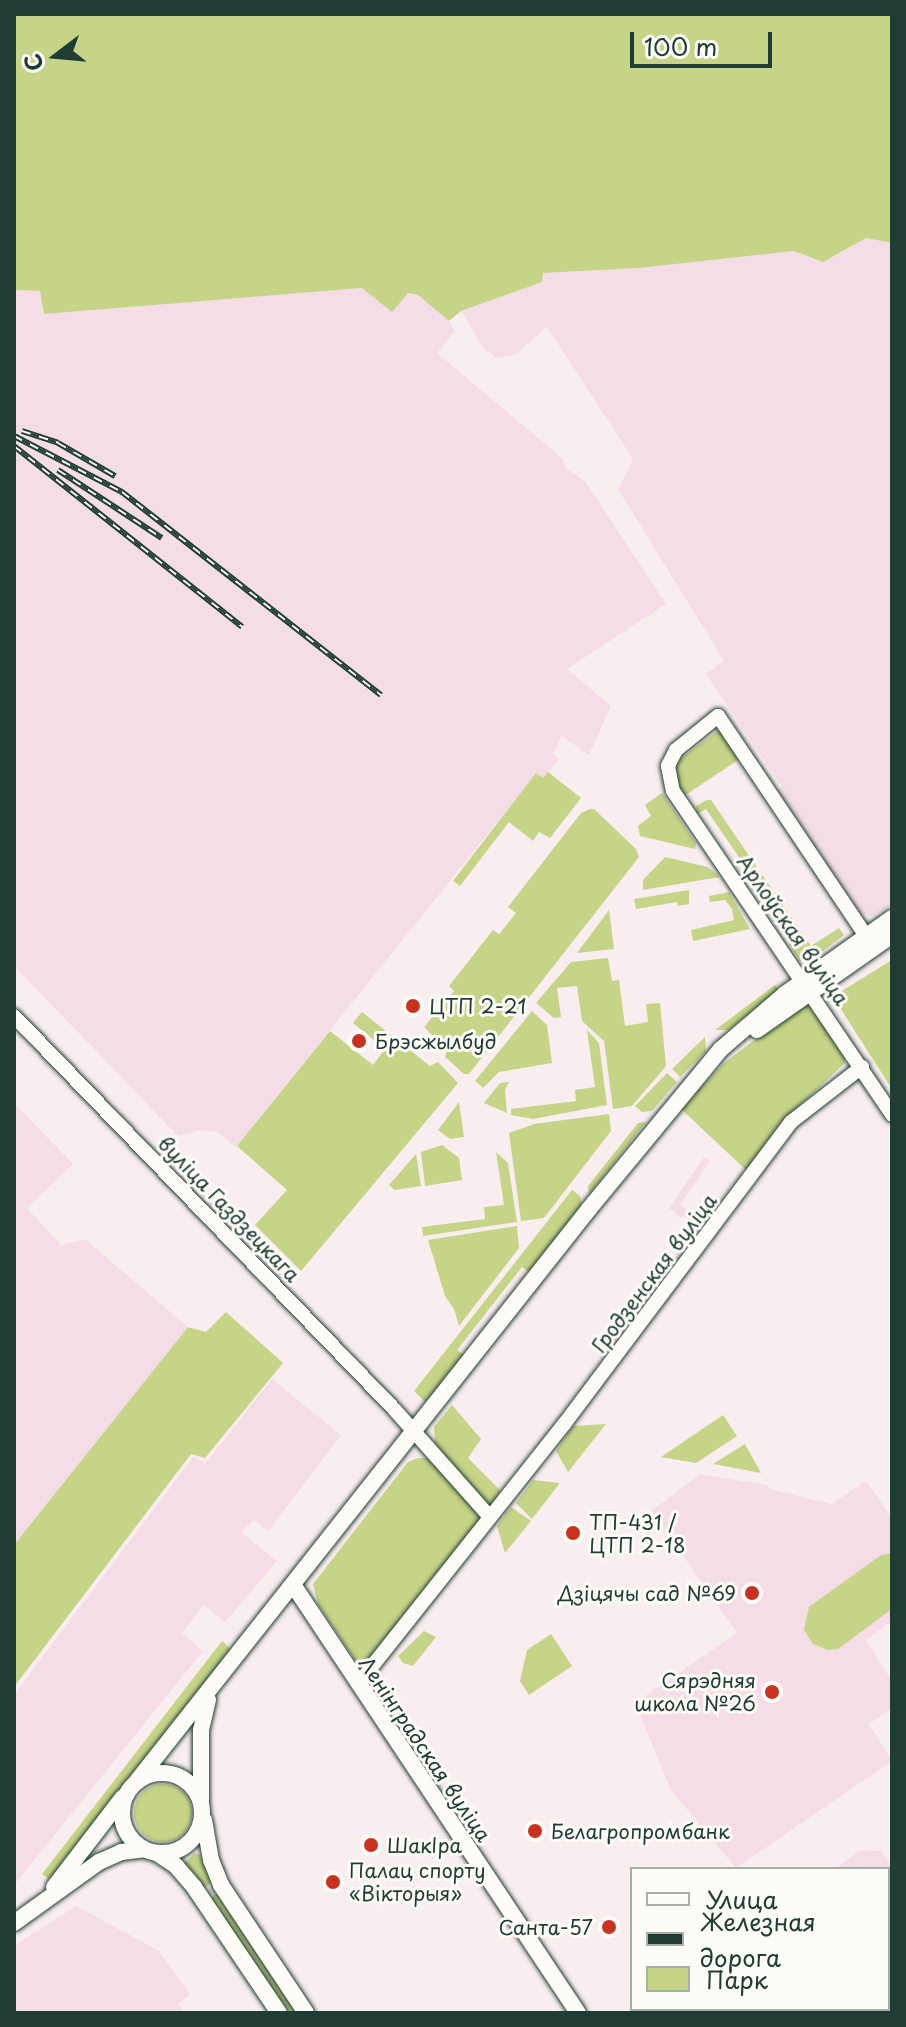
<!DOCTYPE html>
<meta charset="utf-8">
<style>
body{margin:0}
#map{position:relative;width:906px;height:2027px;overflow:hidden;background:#f9eeef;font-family:"Playpen Sans",sans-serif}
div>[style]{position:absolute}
.built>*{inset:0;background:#f4dde6}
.green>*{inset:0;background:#c6d487}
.round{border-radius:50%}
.roads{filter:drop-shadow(0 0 2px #1f3d34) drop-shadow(0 0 2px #1f3d34)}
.minor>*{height:14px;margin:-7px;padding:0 7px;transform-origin:7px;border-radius:7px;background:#fdfcf7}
.major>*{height:16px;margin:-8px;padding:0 8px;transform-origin:8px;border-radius:8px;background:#fdfcf7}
.major>.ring{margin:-8px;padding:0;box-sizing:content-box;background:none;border:16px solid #fdfcf7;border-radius:50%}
.rail>*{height:6px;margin-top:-3px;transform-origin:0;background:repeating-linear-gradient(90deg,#fdfcf7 0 9px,#1f3d34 0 18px);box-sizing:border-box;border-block:2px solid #1f3d34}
.dots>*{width:22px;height:22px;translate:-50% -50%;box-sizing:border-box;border:4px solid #fdfcf7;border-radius:50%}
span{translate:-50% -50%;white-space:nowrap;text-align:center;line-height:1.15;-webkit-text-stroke:6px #fdfcf7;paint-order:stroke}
.street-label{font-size:20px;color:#1f3d34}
.poi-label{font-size:20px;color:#1f3d34}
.left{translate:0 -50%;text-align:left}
.right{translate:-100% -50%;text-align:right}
.frame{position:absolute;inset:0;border:16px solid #1f3d34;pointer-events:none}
.legend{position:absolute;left:630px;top:1867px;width:260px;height:144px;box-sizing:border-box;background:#fdfcf7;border:2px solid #a4b0a9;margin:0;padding:10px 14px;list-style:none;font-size:24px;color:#1f3d34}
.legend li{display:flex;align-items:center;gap:16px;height:40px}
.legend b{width:40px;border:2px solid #a4b0a9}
.north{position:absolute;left:16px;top:16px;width:80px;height:80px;-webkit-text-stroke:6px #fdfcf7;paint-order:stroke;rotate:254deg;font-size:22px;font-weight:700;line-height:32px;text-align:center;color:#1f3d34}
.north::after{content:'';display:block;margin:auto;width:28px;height:36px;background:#1f3d34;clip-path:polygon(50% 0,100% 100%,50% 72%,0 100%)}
.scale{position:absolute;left:630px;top:32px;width:142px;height:36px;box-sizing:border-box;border:4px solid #1f3d34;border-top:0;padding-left:10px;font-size:24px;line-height:28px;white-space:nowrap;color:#1f3d34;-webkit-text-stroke:6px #fdfcf7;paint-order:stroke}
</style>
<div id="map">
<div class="built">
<div style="clip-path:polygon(866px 238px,892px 243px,892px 906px,869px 917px,866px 913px,862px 916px,778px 791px,782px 787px,706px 674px,724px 661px,618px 489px,633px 459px,547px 327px,515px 355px,496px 358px,484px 349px,461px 311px,542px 282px,543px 273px,639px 268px,794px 251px,823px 262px)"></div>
<div style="clip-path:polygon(362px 288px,418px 295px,449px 321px,455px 331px,437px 353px,562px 458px,567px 469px,585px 481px,666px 604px,567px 669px,611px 706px,589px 755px,562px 736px,553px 754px,559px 759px,543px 779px,536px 774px,236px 1147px,217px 1132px,201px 1130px,178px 1136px,14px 966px,14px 290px,40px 291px,45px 314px)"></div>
<div style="clip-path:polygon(14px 1103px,73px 1164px,27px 1208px,61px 1245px,85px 1239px,188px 1327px,14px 1545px)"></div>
<div style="clip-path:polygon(704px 1157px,710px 1161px,680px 1205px,700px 1222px,692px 1233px,685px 1228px,688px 1223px,669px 1208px)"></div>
<div style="clip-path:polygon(272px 1379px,341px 1435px,268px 1531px,254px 1520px,241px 1532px,277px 1561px,225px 1622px,204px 1605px,182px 1633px,203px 1651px,14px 1885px,14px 1695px,194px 1456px,205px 1464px)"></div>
<div style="clip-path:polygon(700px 1474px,767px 1485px,770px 1489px,831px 1504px,866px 1481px,892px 1518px,892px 1621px,866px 1640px,892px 1681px,892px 1708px,869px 1724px,892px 1761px,736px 1868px,671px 1790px,635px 1703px,737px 1633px,652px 1511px)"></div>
<div style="clip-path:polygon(861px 1850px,881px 1851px,892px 1867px,892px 2013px,791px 2013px,792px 2009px,888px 2009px,888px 1869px,834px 1869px)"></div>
<div style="clip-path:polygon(76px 1906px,159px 1951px,190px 1995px,178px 2004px,184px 2013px,14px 2013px,14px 1946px)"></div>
</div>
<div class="green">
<div style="clip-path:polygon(14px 14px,892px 14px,892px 243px,866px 238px,823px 262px,794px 251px,639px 268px,543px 273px,542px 282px,461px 311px,449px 321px,418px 295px,408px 293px,392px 312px,362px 288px,44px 314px,40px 291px,14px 290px)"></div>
<div style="clip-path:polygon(720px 729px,741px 758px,684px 796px,677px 784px,676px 762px)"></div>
<div style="clip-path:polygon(548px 772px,581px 798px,550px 838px,539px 832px,533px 841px,509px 822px,460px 886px,453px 881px,536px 773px,543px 778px)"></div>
<div style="clip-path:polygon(662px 793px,696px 843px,695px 849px,640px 836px,638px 826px,651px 816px,645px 805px)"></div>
<div style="clip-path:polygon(707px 800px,711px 800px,811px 946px,839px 928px,844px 935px,810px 961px,800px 961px,785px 938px,789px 930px,706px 809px,696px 815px,696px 806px)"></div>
<div style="clip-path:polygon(590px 809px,594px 809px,636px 849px,639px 857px,469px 1074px,464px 1074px,445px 1057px,447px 1050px,424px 1027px,454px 991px,449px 986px,493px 930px,499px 934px,516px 913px,508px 907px,581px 813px)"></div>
<div style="clip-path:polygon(665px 857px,708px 867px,720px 877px,643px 890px,643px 880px)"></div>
<div style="clip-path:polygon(689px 890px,689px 904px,678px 906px,677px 902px,636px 909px,634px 899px)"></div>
<div style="clip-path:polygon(729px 892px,750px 929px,693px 941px,691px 930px,734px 920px,732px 909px,725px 900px,710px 902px,709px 896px)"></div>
<div style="clip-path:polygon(609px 910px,614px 949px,577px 953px)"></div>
<div style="clip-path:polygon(608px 958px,612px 981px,619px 980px,625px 1026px,648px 1022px,646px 1004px,660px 1003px,666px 1066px,632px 1106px,613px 1109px,604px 1041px,582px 1021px,577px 986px,557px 988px,561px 1017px,554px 1018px,536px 1003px,571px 962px)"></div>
<div style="clip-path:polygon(892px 960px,892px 1089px,835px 1000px,840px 992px)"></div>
<div style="clip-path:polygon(775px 985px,780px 991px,728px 1030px,715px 1030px)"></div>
<div style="clip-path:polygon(802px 1004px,812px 1007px,844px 1052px,845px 1063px,783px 1121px,746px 1170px,681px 1109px,723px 1064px)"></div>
<div style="clip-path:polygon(532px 1011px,547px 1025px,552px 1063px,499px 1072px,483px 1088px,475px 1081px)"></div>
<div style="clip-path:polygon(362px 1012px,430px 1066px,438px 1062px,458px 1083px,301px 1271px,255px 1225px,287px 1190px,237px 1146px,330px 1031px,373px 1065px,385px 1049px,353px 1023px)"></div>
<div style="clip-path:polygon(587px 1030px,599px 1043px,607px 1105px,533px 1119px,511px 1115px,511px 1109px,576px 1101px,575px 1090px,595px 1087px)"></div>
<div style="clip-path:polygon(705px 1037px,706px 1051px,680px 1077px,672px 1069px)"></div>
<div style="clip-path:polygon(667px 1073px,677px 1082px,652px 1111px,642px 1112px,635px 1106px)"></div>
<div style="clip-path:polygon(509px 1082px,505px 1090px,507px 1113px,484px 1103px,500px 1083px)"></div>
<div style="clip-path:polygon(459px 1102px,464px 1137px,450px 1139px,438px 1130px)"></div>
<div style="clip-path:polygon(609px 1114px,611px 1131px,544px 1218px,521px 1221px,509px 1133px,534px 1124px)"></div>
<div style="clip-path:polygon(646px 1122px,589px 1194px,588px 1186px,638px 1123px)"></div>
<div style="clip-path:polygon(442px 1145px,459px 1158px,462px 1180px,425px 1186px,421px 1152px)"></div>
<div style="clip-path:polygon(496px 1152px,508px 1163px,517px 1222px,423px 1236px,422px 1227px,485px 1219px,484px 1207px,504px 1205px)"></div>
<div style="clip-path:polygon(416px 1154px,421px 1186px,395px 1190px,389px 1185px)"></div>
<div style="clip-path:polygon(572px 1190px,580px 1196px,582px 1204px,529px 1272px,522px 1267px,457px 1350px,464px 1355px,426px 1403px,414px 1391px)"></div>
<div style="clip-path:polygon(517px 1226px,519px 1248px,459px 1326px,454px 1309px,445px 1296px,428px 1240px)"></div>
<div style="clip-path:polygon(226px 1312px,283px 1363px,205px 1458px,191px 1454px,14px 1687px,14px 1545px,188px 1327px,206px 1332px)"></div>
<div style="clip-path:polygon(452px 1405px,481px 1439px,468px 1458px,501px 1491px,490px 1508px,435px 1446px,434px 1427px)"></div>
<div style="clip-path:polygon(723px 1415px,737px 1436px,696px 1463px,661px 1457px)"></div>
<div style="clip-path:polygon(606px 1424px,568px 1472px,556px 1451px,573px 1426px)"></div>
<div style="clip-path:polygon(745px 1444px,761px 1473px,713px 1464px)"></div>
<div style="clip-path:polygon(418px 1458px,428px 1458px,484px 1517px,368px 1662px,361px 1664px,355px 1660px,318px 1604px,313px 1584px,408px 1462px)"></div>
<div style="clip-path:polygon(533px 1480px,560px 1483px,532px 1519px,516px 1503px)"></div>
<div style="clip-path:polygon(511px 1507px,531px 1521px,505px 1553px,497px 1526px)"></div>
<div style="clip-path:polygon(892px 1553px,892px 1609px,838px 1649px,828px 1650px,813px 1644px,804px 1630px,809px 1607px,881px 1555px)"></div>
<div style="clip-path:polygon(424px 1631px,436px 1637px,413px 1666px,403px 1663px,398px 1656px)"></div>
<div style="clip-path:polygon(551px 1634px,572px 1666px,529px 1695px,520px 1681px,527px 1650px)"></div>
<div style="clip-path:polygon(222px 1641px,233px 1651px,52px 1881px,42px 1874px)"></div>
<div class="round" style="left:134px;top:1784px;width:58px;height:58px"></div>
<div style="clip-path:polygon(195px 1853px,200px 1855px,212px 1882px,204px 1888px,184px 1863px)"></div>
<div style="clip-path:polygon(218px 1893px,297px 2013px,289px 2013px,210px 1898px)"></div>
</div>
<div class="roads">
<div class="minor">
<div style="left:866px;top:936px;width:265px;rotate:-123.9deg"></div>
<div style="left:718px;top:716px;width:54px;rotate:141deg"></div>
<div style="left:676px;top:750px;width:18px;rotate:117deg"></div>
<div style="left:668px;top:766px;width:25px;rotate:79deg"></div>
<div style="left:673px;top:791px;width:391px;rotate:55.9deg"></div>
<div style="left:14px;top:1016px;width:547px;rotate:45.96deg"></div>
<div style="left:394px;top:1409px;width:144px;rotate:48.4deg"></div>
<div style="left:358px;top:1684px;width:333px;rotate:-51.6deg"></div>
<div style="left:565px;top:1423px;width:376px;rotate:-53.1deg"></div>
<div style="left:791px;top:1122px;width:90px;rotate:-37.8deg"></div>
</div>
<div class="major">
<div style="left:757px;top:1030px;width:165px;rotate:-35.1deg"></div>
<div style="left:294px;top:1586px;width:513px;rotate:56.37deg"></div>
<div class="ring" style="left:122px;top:1773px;width:64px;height:64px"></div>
<div style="left:137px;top:1781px;width:729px;rotate:-51.68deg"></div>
<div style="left:589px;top:1209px;width:207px;rotate:-50.5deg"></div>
<div style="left:721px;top:1049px;width:84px;rotate:-40.7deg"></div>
<div style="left:785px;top:994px;width:131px;rotate:-35.4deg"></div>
<div style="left:201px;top:1800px;width:70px;rotate:-90deg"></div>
<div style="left:201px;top:1730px;width:31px;rotate:-77deg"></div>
<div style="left:204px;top:1820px;width:41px;rotate:80.1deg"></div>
<div style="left:211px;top:1860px;width:27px;rotate:68deg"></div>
<div style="left:221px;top:1885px;width:154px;rotate:56.4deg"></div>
<div style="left:157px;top:1853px;width:23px;rotate:34deg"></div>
<div style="left:176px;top:1866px;width:28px;rotate:49deg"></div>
<div style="left:194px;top:1887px;width:152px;rotate:56deg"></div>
<div style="left:54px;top:1887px;width:113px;rotate:-52.5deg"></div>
<div style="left:14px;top:1923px;width:105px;rotate:-35.7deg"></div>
<div style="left:99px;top:1862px;width:24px;rotate:-24deg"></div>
<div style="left:121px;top:1852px;width:23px;rotate:-7deg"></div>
</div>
</div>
<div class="rail">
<div style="left:22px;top:431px;width:38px;rotate:18deg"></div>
<div style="left:58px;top:443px;width:66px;rotate:30.1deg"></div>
<div style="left:14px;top:436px;width:122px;rotate:27.4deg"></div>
<div style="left:122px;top:492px;width:329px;rotate:38.1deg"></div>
<div style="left:14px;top:446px;width:291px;rotate:38.4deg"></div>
<div style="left:58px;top:470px;width:124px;rotate:33.2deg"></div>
</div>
<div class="dots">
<div style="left:413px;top:1006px;background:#c8321e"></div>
<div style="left:359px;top:1041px;background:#c8321e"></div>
<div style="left:573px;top:1533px;background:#c8321e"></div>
<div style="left:752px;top:1593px;background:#c8321e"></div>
<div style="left:772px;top:1692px;background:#c8321e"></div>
<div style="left:535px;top:1831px;background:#c8321e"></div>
<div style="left:371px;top:1845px;background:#c8321e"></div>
<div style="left:333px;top:1882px;background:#c8321e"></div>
<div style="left:609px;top:1927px;background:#c8321e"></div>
</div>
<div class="street-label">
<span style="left:793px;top:930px;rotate:55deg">Арлоўская вуліца</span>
<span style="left:229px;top:1209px;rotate:46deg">вуліца Газдзецкага</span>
<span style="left:654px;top:1273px;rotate:-53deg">Гродзенская вуліца</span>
<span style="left:425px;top:1749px;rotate:56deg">Ленінградская вуліца</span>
</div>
<div class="poi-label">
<span class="left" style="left:429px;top:1006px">ЦТП 2-21</span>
<span class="left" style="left:375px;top:1041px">Брэсжылбуд</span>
<span class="left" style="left:589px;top:1534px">ТП-431 /<br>ЦТП 2-18</span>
<span class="right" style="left:736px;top:1593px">Дзіцячы сад №69</span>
<span class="right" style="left:756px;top:1692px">Сярэдняя<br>школа №26</span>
<span class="left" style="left:551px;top:1831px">Белагропромбанк</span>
<span class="left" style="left:387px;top:1845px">ШакІра</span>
<span class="left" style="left:349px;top:1882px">Палац спорту<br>«Вікторыя»</span>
<span class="right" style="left:593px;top:1927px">Санта-57</span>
</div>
<div class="frame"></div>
<ul class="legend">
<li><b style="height:10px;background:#fdfcf7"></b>Улица</li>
<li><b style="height:10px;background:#1f3d34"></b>Железная дорога</li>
<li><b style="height:22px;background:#c6d487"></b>Парк</li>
</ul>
<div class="north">С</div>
<div class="scale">100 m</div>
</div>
